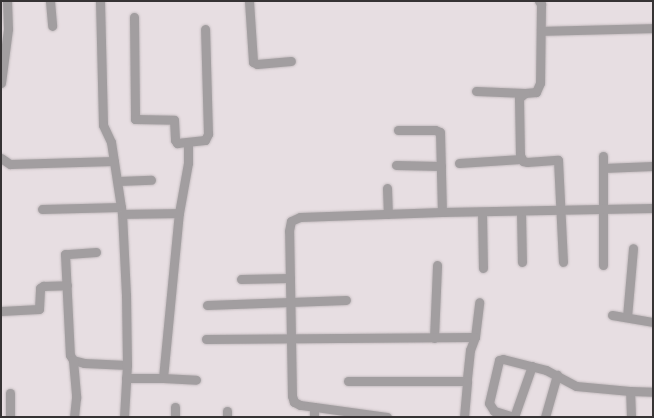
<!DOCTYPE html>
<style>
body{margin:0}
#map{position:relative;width:654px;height:418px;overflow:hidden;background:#e7dee2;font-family:Signika,sans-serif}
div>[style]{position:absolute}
.roads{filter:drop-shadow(0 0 1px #c4bcbf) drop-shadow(0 0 1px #c4bcbf)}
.street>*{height:9px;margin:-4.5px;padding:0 4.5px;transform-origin:4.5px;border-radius:4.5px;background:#a29ea0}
span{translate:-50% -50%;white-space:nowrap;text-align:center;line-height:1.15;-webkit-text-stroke:4px #e7dee2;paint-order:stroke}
.frame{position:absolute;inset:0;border:2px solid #363334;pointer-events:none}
</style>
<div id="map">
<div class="roads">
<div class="street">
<div style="left:50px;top:1px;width:25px;rotate:85deg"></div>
<div style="left:100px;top:1px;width:124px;rotate:88.6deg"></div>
<div style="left:103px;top:125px;width:19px;rotate:65deg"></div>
<div style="left:111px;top:142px;width:73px;rotate:81.3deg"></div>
<div style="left:249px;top:1px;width:61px;rotate:86.2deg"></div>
<div style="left:253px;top:62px;width:4px;rotate:27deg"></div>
<div style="left:257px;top:64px;width:34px;rotate:-5deg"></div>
<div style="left:539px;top:1px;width:4px;rotate:56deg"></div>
<div style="left:541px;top:4px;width:79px;rotate:90.7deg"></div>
<div style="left:540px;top:83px;width:10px;rotate:114deg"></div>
<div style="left:536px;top:92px;width:11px;rotate:175deg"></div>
<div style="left:525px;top:93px;width:8px;rotate:140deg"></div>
<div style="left:519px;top:98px;width:57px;rotate:89deg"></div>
<div style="left:520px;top:155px;width:7px;rotate:63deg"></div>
<div style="left:523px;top:161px;width:4px;rotate:14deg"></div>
<div style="left:527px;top:162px;width:31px;rotate:-4deg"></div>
<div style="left:558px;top:160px;width:102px;rotate:87.2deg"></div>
<div style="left:134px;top:17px;width:102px;rotate:89.4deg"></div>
<div style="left:135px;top:119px;width:39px;rotate:1deg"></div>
<div style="left:174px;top:120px;width:20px;rotate:87deg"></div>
<div style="left:175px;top:140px;width:4px;rotate:56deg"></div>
<div style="left:177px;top:143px;width:28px;rotate:-6deg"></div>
<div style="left:205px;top:140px;width:7px;rotate:-63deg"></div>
<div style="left:208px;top:134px;width:105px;rotate:-91.6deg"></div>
<div style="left:541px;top:31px;width:112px;rotate:-1.5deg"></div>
<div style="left:1px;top:83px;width:54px;rotate:-82.6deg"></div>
<div style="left:8px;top:29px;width:28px;rotate:-92deg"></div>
<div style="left:476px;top:91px;width:49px;rotate:2.3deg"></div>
<div style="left:398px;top:130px;width:37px"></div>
<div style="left:435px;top:130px;width:5px;rotate:22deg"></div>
<div style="left:440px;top:132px;width:80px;rotate:88.6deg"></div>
<div style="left:1px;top:158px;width:11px;rotate:34deg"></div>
<div style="left:10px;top:164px;width:104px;rotate:-1.7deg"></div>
<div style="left:459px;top:163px;width:62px;rotate:-3.7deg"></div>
<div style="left:396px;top:165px;width:45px;rotate:1.3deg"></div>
<div style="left:603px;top:168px;width:50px;rotate:-2.3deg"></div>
<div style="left:118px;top:181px;width:33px;rotate:-2deg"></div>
<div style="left:387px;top:188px;width:26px;rotate:88deg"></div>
<div style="left:42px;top:209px;width:79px;rotate:-1.5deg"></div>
<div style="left:482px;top:212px;width:56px;rotate:89deg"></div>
<div style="left:521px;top:212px;width:50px;rotate:88.9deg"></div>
<div style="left:96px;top:252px;width:31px;rotate:176deg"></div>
<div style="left:65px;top:254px;width:101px;rotate:87.2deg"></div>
<div style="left:70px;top:355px;width:6px;rotate:59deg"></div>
<div style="left:73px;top:360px;width:11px;rotate:15deg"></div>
<div style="left:84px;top:363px;width:43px;rotate:2.7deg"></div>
<div style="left:603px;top:265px;width:109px;rotate:-90deg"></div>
<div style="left:241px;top:279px;width:49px;rotate:-1.2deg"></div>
<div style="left:207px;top:305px;width:139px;rotate:-2.1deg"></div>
<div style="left:1px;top:311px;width:38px;rotate:-3deg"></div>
<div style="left:39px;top:309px;width:21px;rotate:-87deg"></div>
<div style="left:40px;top:288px;width:4px;rotate:-34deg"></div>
<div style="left:43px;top:286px;width:24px;rotate:-2deg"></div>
<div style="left:612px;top:315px;width:42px;rotate:9.7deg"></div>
<div style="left:627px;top:317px;width:69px;rotate:-85deg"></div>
<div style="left:475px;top:337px;width:35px;rotate:-83deg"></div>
<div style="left:434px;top:338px;width:73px;rotate:-87.6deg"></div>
<div style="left:206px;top:339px;width:269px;rotate:-0.4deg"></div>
<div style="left:475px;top:337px;width:14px;rotate:111deg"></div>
<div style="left:470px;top:350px;width:31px;rotate:96deg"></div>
<div style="left:467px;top:381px;width:119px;rotate:180deg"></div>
<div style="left:73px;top:360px;width:38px;rotate:85deg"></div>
<div style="left:76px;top:398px;width:19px;rotate:96deg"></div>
<div style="left:126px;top:378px;width:37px"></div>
<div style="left:163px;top:378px;width:166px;rotate:-84.5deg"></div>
<div style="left:179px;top:213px;width:51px;rotate:-79.8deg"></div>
<div style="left:188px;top:163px;width:20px;rotate:-90deg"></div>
<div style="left:163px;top:378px;width:33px;rotate:3deg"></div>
<div style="left:10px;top:393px;width:24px;rotate:90deg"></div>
<div style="left:124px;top:417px;width:52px;rotate:-86.7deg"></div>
<div style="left:127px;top:365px;width:70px;rotate:-90.8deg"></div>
<div style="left:126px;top:295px;width:81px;rotate:-92.8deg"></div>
<div style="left:122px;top:214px;width:57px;rotate:-1deg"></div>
<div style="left:175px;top:417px;width:10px;rotate:-90deg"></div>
<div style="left:227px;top:417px;width:6px;rotate:-90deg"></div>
<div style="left:314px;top:417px;width:10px;rotate:-90deg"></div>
<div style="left:387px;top:417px;width:88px;rotate:-172.1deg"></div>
<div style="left:300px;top:405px;width:7px;rotate:-153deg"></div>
<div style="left:294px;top:402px;width:6px;rotate:-108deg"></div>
<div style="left:292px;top:396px;width:165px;rotate:-91deg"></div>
<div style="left:289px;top:231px;width:10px;rotate:-79deg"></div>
<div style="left:291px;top:221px;width:10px;rotate:-24deg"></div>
<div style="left:300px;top:217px;width:142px;rotate:-2deg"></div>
<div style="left:442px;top:212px;width:211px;rotate:-1.1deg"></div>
<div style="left:464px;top:417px;width:36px;rotate:-85deg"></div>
<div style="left:514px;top:417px;width:21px;rotate:-163deg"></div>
<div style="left:494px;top:411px;width:9px;rotate:-122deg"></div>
<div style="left:489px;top:403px;width:44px;rotate:-76.9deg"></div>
<div style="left:499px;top:360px;width:4px;rotate:-14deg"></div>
<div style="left:503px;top:359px;width:44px;rotate:14.3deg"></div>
<div style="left:546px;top:370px;width:34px;rotate:28deg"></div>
<div style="left:576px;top:386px;width:54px;rotate:5.3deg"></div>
<div style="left:514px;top:417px;width:54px;rotate:-70.6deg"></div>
<div style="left:545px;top:417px;width:44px;rotate:-74.1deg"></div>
<div style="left:631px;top:417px;width:26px;rotate:-92deg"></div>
<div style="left:630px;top:391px;width:23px;rotate:2deg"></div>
</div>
</div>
<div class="frame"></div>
</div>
